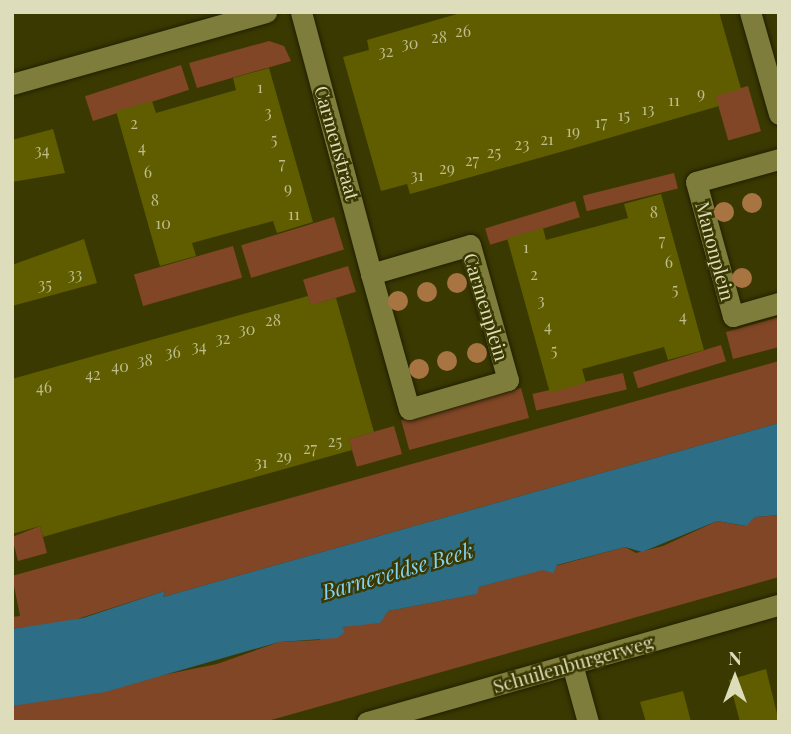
<!DOCTYPE html>
<style>
body{margin:0}
#map{position:relative;width:791px;height:734px;overflow:hidden;background:#3b3902;font-family:"Playfair Display",serif}
div>[style]{position:absolute}
.green>*{inset:0;background:#814625;transform-origin:0 0}
.water>*{inset:0;background:#2e6d86}
.building>*{inset:0;background:#605d00}
.roads{filter:drop-shadow(0 0 2px #212000) drop-shadow(0 0 2px #212000)}
.minor>*{height:21px;margin:-10.5px;padding:0 10.5px;transform-origin:10.5px;border-radius:10.5px;background:#7e7d3b}
.tertiary>*{height:21px;margin:-10.5px;padding:0 10.5px;transform-origin:10.5px;border-radius:10.5px;background:#7e7d3b}
.trees>*{width:20px;height:20px;margin:-10px;border-radius:50%;background:#a77442}
span{translate:-50% -50%;white-space:nowrap;text-align:center;line-height:1.15;-webkit-text-stroke:5px #3b3902;paint-order:stroke}
.number-label{font-size:16px;color:#bebd8d}
.number-label span{-webkit-text-stroke-width:0}
.street-label{font-size:19px;color:#ddddbc}
.water-label{font-size:21px;color:#83d3f6;font-style:italic}
.frame{position:absolute;inset:0;border:14px solid #ddddbc;pointer-events:none}
.north{position:absolute;left:700px;top:643px;width:70px;height:70px;-webkit-text-stroke:5px #3b3902;paint-order:stroke;rotate:0deg;font-size:19px;font-weight:700;line-height:28px;text-align:center;color:#ddddbc}
.north::after{content:'';display:block;margin:auto;width:24px;height:32px;background:#ddddbc;clip-path:polygon(50% 0,100% 100%,50% 72%,0 100%)}
</style>
<div id="map">
<div class="green">
<div style="clip-path:polygon(269px 41px,284px 46px,291px 61px,197px 88px,189px 63px)"></div>
<div style="left:181px;top:65px;width:26px;height:101px;rotate:72deg"></div>
<div style="left:748px;top:86px;width:47px;height:34px;rotate:74deg"></div>
<div style="left:674px;top:173px;width:16px;height:94px;rotate:76deg"></div>
<div style="left:575px;top:201px;width:17px;height:94px;rotate:73deg"></div>
<div style="left:334px;top:217px;width:34px;height:97px;rotate:73deg"></div>
<div style="left:233px;top:246px;width:33px;height:103px;rotate:74deg"></div>
<div style="left:348px;top:266px;width:27px;height:47px;rotate:73deg"></div>
<div style="clip-path:polygon(779px 317px,779px 347px,733px 359px,726px 332px)"></div>
<div style="left:721px;top:345px;width:17px;height:92px;rotate:73deg"></div>
<div style="clip-path:polygon(779px 361px,779px 423px,163px 597px,165px 591px,71px 621px,12px 629px,12px 617px,20px 616px,12px 576px)"></div>
<div style="left:623px;top:373px;width:17px;height:93px;rotate:77deg"></div>
<div style="left:521px;top:388px;width:31px;height:124px;rotate:75deg"></div>
<div style="left:394px;top:426px;width:29px;height:47px;rotate:74deg"></div>
<div style="clip-path:polygon(779px 515px,779px 577px,264px 722px,12px 722px,12px 706px,217px 664px,279px 642px,319px 640px,342px 627px,380px 621px,388px 611px,476px 594px,479px 587px,625px 547px,636px 553px,663px 546px,717px 521px,745px 526px,755px 517px)"></div>
<div style="clip-path:polygon(40px 526px,47px 553px,18px 561px,12px 537px)"></div>
</div>
<div class="water">
<div style="clip-path:polygon(779px 423px,779px 515px,755px 517px,746px 526px,717px 521px,642px 552px,625px 547px,557px 565px,553px 573px,543px 570px,479px 587px,477px 594px,388px 611px,380px 623px,342px 627px,345px 632px,337px 638px,279px 642px,105px 692px,12px 706px,12px 629px,83px 618px,165px 591px,163px 597px)"></div>
</div>
<div class="building">
<div style="clip-path:polygon(464px 12px,719px 12px,741px 89px,716px 96px,719px 106px,564px 151px,410px 194px,407px 184px,381px 191px,343px 57px,369px 50px,367px 40px)"></div>
<div style="clip-path:polygon(269px 68px,313px 222px,277px 233px,273px 221px,192px 243px,196px 256px,160px 266px,116px 111px,152px 101px,156px 113px,236px 90px,233px 78px)"></div>
<div style="clip-path:polygon(53px 129px,65px 173px,12px 182px,12px 140px)"></div>
<div style="clip-path:polygon(661px 194px,704px 350px,668px 360px,664px 347px,582px 369px,586px 383px,550px 393px,507px 238px,543px 228px,546px 240px,628px 218px,624px 204px)"></div>
<div style="clip-path:polygon(84px 239px,97px 283px,12px 306px,12px 265px)"></div>
<div style="clip-path:polygon(308px 296px,311px 305px,336px 298px,374px 432px,349px 439px,352px 450px,70px 529px,43px 537px,40px 526px,12px 534px,12px 379px)"></div>
<div style="clip-path:polygon(766px 669px,779px 722px,740px 722px,729px 680px)"></div>
<div style="clip-path:polygon(683px 691px,691px 722px,646px 722px,640px 702px)"></div>
</div>
<div class="roads">
<div class="minor">
<div style="left:301px;top:12px;width:271px;rotate:75deg"></div>
<div style="left:750px;top:12px;width:106px;rotate:74.1deg"></div>
<div style="left:12px;top:84px;width:264px;rotate:-15.8deg"></div>
<div style="left:779px;top:159px;width:86px;rotate:164.5deg"></div>
<div style="left:696px;top:182px;width:139px;rotate:74.6deg"></div>
<div style="left:733px;top:316px;width:48px;rotate:-15.8deg"></div>
<div style="left:470px;top:245px;width:140px;rotate:74.3deg"></div>
<div style="left:508px;top:380px;width:103px;rotate:163.7deg"></div>
<div style="left:409px;top:409px;width:140px;rotate:-105.7deg"></div>
<div style="left:371px;top:274px;width:103px;rotate:-16.3deg"></div>
<div style="left:572px;top:664px;width:60px;rotate:74.6deg"></div>
</div>
<div class="tertiary">
<div style="left:367px;top:722px;width:428px;rotate:-15.9deg"></div>
</div>
</div>
<div class="trees">
<div style="left:752px;top:203px"></div>
<div style="left:724px;top:212px"></div>
<div style="left:742px;top:278px"></div>
<div style="left:457px;top:283px"></div>
<div style="left:427px;top:292px"></div>
<div style="left:398px;top:301px"></div>
<div style="left:477px;top:353px"></div>
<div style="left:447px;top:361px"></div>
<div style="left:419px;top:369px"></div>
</div>
<div class="number-label">
<span style="left:463px;top:31px">26</span>
<span style="left:439px;top:37px">28</span>
<span style="left:410px;top:43px">30</span>
<span style="left:386px;top:51px">32</span>
<span style="left:260px;top:87px">1</span>
<span style="left:701px;top:93px">9</span>
<span style="left:674px;top:100px">11</span>
<span style="left:648px;top:109px">13</span>
<span style="left:268px;top:112px">3</span>
<span style="left:624px;top:115px">15</span>
<span style="left:601px;top:122px">17</span>
<span style="left:134px;top:123px">2</span>
<span style="left:573px;top:131px">19</span>
<span style="left:274px;top:139px">5</span>
<span style="left:547px;top:139px">21</span>
<span style="left:522px;top:144px">23</span>
<span style="left:142px;top:147px">4</span>
<span style="left:42px;top:150px">34</span>
<span style="left:494px;top:152px">25</span>
<span style="left:472px;top:160px">27</span>
<span style="left:282px;top:163px">7</span>
<span style="left:447px;top:168px">29</span>
<span style="left:148px;top:172px">6</span>
<span style="left:417px;top:175px">31</span>
<span style="left:288px;top:188px">9</span>
<span style="left:155px;top:200px">8</span>
<span style="left:654px;top:212px">8</span>
<span style="left:294px;top:214px">11</span>
<span style="left:163px;top:223px">10</span>
<span style="left:662px;top:240px">7</span>
<span style="left:526px;top:247px">1</span>
<span style="left:669px;top:262px">6</span>
<span style="left:75px;top:274px">33</span>
<span style="left:534px;top:274px">2</span>
<span style="left:45px;top:284px">35</span>
<span style="left:675px;top:289px">5</span>
<span style="left:541px;top:300px">3</span>
<span style="left:683px;top:316px">4</span>
<span style="left:273px;top:320px">28</span>
<span style="left:548px;top:326px">4</span>
<span style="left:247px;top:329px">30</span>
<span style="left:223px;top:338px">32</span>
<span style="left:199px;top:346px">34</span>
<span style="left:554px;top:350px">5</span>
<span style="left:173px;top:352px">36</span>
<span style="left:145px;top:360px">38</span>
<span style="left:120px;top:366px">40</span>
<span style="left:93px;top:374px">42</span>
<span style="left:44px;top:387px">46</span>
<span style="left:335px;top:441px">25</span>
<span style="left:310px;top:448px">27</span>
<span style="left:284px;top:456px">29</span>
<span style="left:261px;top:462px">31</span>
</div>
<div class="street-label">
<span style="left:337px;top:143px;rotate:74deg">Carmenstraat</span>
<span style="left:715px;top:251px;rotate:75deg">Manonplein</span>
<span style="left:486px;top:307px;rotate:73deg">Carmenplein</span>
<span style="left:573px;top:664px;rotate:-16deg">Schuilenburgerweg</span>
</div>
<div class="water-label">
<span style="left:397px;top:570px;rotate:-16deg">Barneveldse Beek</span>
</div>
<div class="frame"></div>
<div class="north">N</div>
</div>
